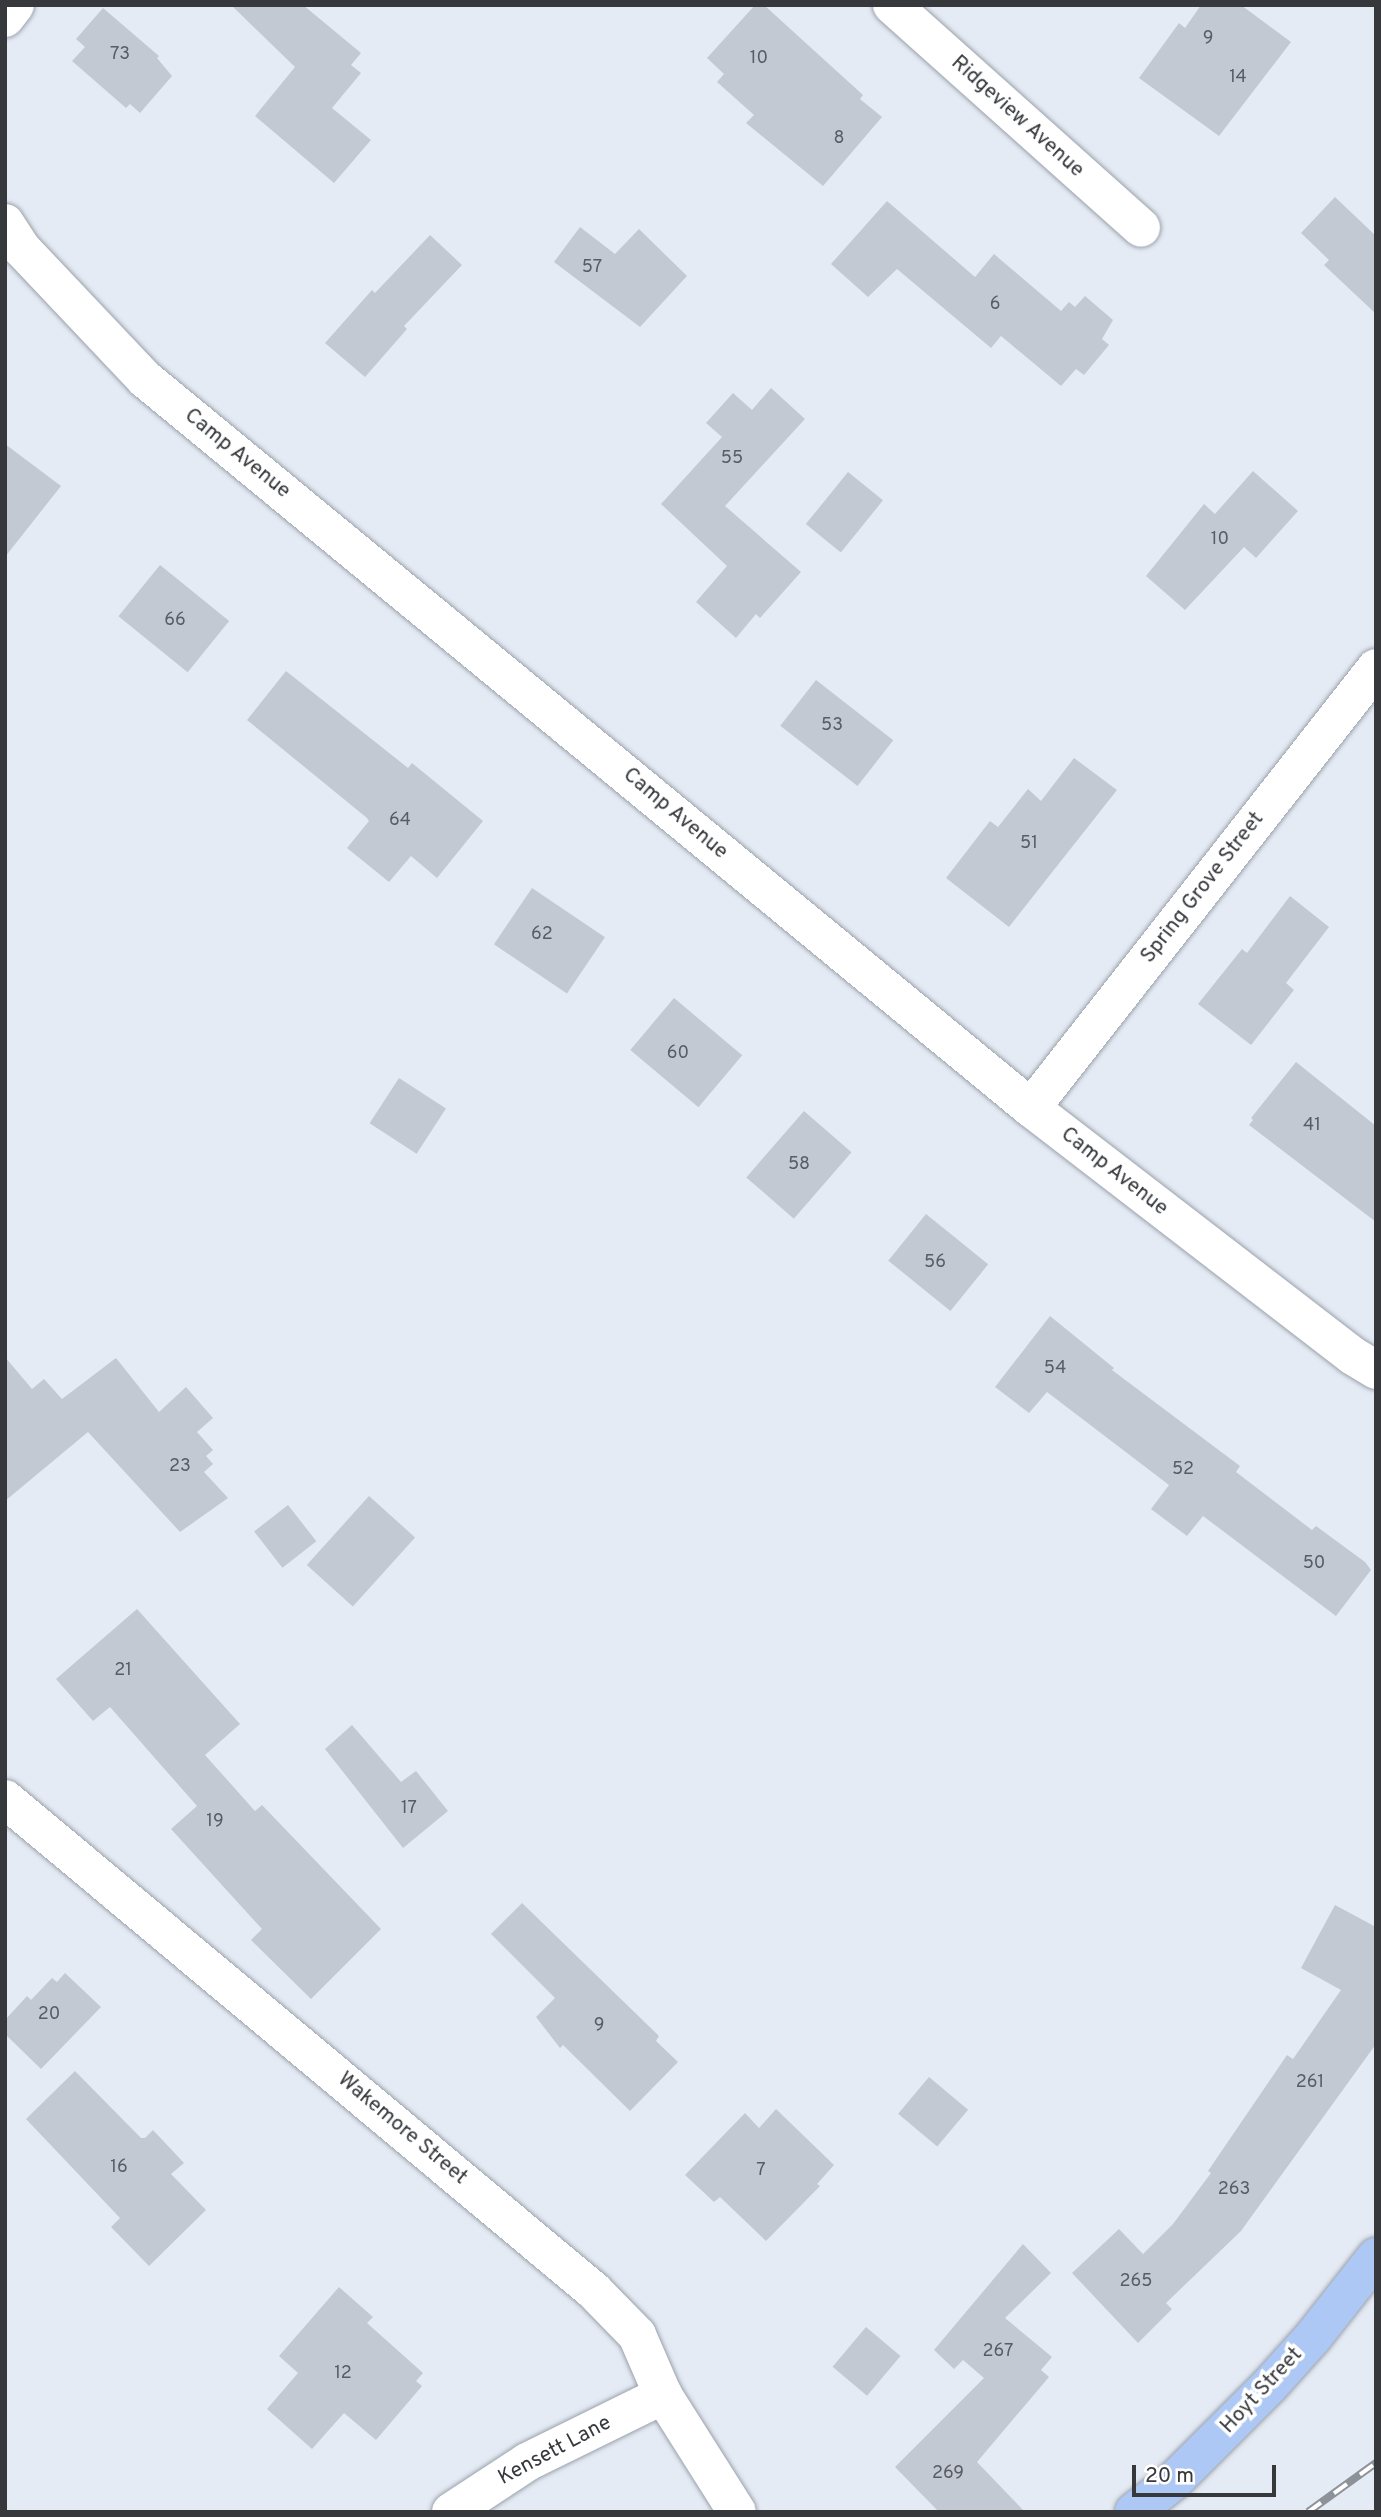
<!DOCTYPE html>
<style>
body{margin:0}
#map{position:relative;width:1381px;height:2517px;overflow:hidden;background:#e5ebf5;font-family:Overpass,sans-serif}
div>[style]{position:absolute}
.building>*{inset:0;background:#c3c9d3;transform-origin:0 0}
.roads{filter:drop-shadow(0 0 2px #9ba1aa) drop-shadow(0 0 2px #9ba1aa)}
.minor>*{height:38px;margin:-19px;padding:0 19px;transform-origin:19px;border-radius:19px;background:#fff}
.tertiary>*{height:38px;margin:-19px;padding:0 19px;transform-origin:19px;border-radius:19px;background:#fff}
.primary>*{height:38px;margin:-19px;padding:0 19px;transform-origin:19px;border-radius:19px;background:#adc8f5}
.rail>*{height:8px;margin-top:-4px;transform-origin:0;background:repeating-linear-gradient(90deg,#fff 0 16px,#8d9198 0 32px);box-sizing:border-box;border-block:2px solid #8d9198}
span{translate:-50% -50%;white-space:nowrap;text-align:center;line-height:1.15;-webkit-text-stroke:7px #fff;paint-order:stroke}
.number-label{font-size:18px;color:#595c62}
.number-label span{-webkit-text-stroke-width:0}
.street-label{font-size:21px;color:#36383c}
.frame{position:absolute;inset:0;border:7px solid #36383c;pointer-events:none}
.scale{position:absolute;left:1132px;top:2465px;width:144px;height:32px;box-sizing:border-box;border:4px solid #36383c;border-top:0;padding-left:9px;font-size:21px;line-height:24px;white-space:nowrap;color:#36383c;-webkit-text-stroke:5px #fff;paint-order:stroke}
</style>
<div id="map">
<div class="building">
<div style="clip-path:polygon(231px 5px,303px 5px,361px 53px,351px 65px,361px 73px,332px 108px,371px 140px,334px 183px,255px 116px,295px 67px)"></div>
<div style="clip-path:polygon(755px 5px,764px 5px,863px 95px,860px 99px,882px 117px,823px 186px,746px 123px,754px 115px,717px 82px,724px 74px,707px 58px)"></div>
<div style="clip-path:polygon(1201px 5px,1241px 5px,1291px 42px,1219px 136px,1139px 78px,1179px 23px,1185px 28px)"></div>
<div style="clip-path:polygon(103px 8px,159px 56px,157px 58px,172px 76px,140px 113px,130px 104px,126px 108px,72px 61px,85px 47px,76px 39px)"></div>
<div style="clip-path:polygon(1335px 197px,1376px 236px,1376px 314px,1324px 265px,1329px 260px,1301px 233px)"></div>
<div style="clip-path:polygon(887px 201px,975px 277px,994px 254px,1061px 311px,1069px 302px,1075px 307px,1085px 296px,1113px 320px,1102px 339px,1109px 345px,1084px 375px,1076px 369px,1061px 386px,1001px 336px,991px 348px,897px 269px,868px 297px,831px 264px)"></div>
<div style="clip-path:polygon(580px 227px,615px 254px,639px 229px,687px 276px,640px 327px,554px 262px)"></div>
<div style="clip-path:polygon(430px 235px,462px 265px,404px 326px,407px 329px,365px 377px,325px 343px,372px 290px,375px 293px)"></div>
<div style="clip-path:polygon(771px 388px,805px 419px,725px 506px,801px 572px,760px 618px,756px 614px,736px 638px,696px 602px,727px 566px,661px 504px,722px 437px,706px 423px,733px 393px,752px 410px)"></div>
<div style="clip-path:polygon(5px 444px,61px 486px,5px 557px)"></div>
<div style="clip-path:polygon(1253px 471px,1298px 511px,1256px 558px,1244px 547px,1185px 610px,1146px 576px,1204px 504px,1215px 514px)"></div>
<div style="left:848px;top:472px;width:45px;height:67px;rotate:39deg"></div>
<div style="left:160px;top:565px;width:89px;height:66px;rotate:39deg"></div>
<div style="clip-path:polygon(286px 671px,408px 768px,412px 763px,483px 821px,437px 878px,411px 856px,389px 882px,347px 848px,369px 821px,367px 818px,247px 720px)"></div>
<div style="left:816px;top:680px;width:98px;height:58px;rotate:38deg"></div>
<div style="clip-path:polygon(1074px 758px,1117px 790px,1009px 927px,946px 878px,990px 821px,998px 827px,1028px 789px,1041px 801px)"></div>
<div style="left:532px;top:888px;width:88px;height:68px;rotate:34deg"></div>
<div style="clip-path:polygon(1290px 896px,1329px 927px,1286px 983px,1294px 990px,1251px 1045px,1198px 1004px,1242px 949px,1247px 953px)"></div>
<div style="left:674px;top:998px;width:89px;height:68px;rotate:40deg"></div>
<div style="clip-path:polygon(1296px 1062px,1376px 1126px,1376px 1222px,1249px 1125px,1253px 1120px,1251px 1118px)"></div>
<div style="left:399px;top:1078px;width:56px;height:54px;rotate:33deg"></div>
<div style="left:804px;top:1111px;width:63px;height:88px;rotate:41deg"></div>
<div style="left:926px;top:1214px;width:80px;height:60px;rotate:39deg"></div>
<div style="clip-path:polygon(1050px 1316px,1114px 1368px,1112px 1370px,1240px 1466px,1236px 1472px,1312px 1530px,1316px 1526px,1365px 1562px,1371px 1570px,1336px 1616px,1203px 1516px,1187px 1536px,1151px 1509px,1169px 1485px,1047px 1392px,1029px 1413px,995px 1387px)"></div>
<div style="clip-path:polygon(5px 1357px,32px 1389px,44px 1379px,62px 1399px,116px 1358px,159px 1412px,186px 1387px,213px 1418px,197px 1432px,213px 1450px,206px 1456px,213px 1464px,204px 1472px,228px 1498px,180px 1532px,88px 1432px,5px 1501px)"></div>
<div style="left:369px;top:1496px;width:62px;height:93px;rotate:42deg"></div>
<div style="left:288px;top:1505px;width:46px;height:43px;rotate:52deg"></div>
<div style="clip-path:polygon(137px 1609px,240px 1724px,205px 1755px,255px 1811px,262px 1805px,381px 1929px,311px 1999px,251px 1940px,262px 1929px,171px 1829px,197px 1806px,110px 1707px,93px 1721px,56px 1679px)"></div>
<div style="clip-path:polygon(352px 1725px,401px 1782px,416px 1771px,448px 1811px,403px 1848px,325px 1749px)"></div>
<div style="clip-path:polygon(522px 1903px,659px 2036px,656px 2041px,678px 2062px,630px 2111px,563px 2045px,560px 2048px,536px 2017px,555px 1998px,491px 1934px)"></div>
<div style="clip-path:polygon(1335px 1905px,1376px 1927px,1376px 2044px,1241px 2231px,1166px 2303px,1172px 2309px,1138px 2343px,1072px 2273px,1119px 2229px,1143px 2254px,1173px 2224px,1211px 2173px,1208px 2171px,1287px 2055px,1293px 2059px,1341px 1990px,1301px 1968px)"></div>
<div style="clip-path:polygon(65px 1973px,101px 2007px,41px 2069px,5px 2034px,5px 2020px,27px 1996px,31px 2000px,52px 1978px,57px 1982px)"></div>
<div style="clip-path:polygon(75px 2071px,141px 2138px,145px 2138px,153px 2130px,184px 2163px,171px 2174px,206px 2210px,149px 2266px,111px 2227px,120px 2218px,26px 2119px)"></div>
<div style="left:929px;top:2077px;width:51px;height:48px;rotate:40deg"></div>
<div style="clip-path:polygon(776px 2109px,834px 2165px,817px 2184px,820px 2186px,766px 2241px,720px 2197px,714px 2202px,685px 2175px,745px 2113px,759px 2128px)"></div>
<div style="clip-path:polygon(1023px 2244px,1051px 2273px,1005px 2318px,1052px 2357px,1041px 2370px,1049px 2377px,977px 2462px,1025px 2512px,939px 2512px,895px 2467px,984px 2378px,963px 2360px,954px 2369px,934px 2350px)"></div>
<div style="clip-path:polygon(339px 2287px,373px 2317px,367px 2323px,423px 2373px,416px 2381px,422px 2386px,376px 2440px,344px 2413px,312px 2449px,267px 2409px,298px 2373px,279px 2356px)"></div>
<div style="left:866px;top:2327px;width:45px;height:52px;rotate:40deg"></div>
</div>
<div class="roads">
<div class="minor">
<div style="left:892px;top:5px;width:334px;rotate:41.8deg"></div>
<div style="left:5px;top:18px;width:16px;rotate:-52deg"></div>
<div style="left:1031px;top:1108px;width:559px;rotate:-51.9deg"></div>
<div style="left:5px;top:1799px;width:767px;rotate:39.87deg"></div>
<div style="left:594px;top:2291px;width:62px;rotate:45.7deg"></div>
<div style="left:637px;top:2335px;width:65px;rotate:66.6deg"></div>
<div style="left:663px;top:2395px;width:138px;rotate:57.7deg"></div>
<div style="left:451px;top:2512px;width:91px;rotate:-33.3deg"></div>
<div style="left:527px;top:2462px;width:152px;rotate:-26.2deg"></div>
</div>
<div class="tertiary">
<div style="left:5px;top:223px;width:31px;rotate:57deg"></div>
<div style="left:22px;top:249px;width:179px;rotate:46.6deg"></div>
<div style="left:145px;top:379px;width:1147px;rotate:39.45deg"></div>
<div style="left:1031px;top:1108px;width:406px;rotate:37.6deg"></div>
<div style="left:1353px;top:1356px;width:27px;rotate:31deg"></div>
</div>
<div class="primary">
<div style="left:1134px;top:2512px;width:52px;rotate:-38deg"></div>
<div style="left:1175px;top:2480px;width:134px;rotate:-45deg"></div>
<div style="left:1270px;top:2385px;width:64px;rotate:-48.1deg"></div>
<div style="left:1313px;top:2337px;width:102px;rotate:-51.8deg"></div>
</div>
</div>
<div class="rail">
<div style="left:1308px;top:2512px;width:84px;rotate:-35.8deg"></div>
</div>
<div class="number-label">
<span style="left:1208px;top:39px">9</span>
<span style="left:120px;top:55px">73</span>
<span style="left:759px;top:59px">10</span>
<span style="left:1238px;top:78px">14</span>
<span style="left:839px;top:139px">8</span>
<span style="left:592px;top:268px">57</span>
<span style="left:995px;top:305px">6</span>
<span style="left:732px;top:459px">55</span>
<span style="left:1220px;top:540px">10</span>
<span style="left:175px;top:621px">66</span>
<span style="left:832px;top:726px">53</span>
<span style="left:400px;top:821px">64</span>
<span style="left:1029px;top:844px">51</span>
<span style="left:542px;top:935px">62</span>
<span style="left:678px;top:1054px">60</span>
<span style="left:1312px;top:1126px">41</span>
<span style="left:799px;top:1165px">58</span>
<span style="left:935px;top:1263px">56</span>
<span style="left:1055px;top:1369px">54</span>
<span style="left:180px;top:1467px">23</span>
<span style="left:1183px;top:1470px">52</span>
<span style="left:1314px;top:1564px">50</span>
<span style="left:123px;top:1671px">21</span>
<span style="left:409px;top:1809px">17</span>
<span style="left:215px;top:1822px">19</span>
<span style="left:49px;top:2015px">20</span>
<span style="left:599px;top:2026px">9</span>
<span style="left:1310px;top:2083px">261</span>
<span style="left:119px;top:2168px">16</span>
<span style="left:761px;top:2171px">7</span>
<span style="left:1234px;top:2190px">263</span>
<span style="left:1136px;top:2282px">265</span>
<span style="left:998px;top:2352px">267</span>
<span style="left:343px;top:2374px">12</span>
<span style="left:948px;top:2474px">269</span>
</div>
<div class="street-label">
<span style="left:1017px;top:117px;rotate:42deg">Ridgeview Avenue</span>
<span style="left:237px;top:454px;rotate:39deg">Camp Avenue</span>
<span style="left:675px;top:814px;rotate:40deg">Camp Avenue</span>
<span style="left:1203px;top:888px;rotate:-52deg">Spring Grove Street</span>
<span style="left:1114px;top:1172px;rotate:38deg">Camp Avenue</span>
<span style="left:402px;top:2129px;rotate:40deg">Wakemore Street</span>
<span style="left:1262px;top:2391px;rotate:-47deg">Hoyt Street</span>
<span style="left:555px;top:2451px;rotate:-28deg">Kensett Lane</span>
</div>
<div class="frame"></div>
<div class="scale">20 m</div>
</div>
